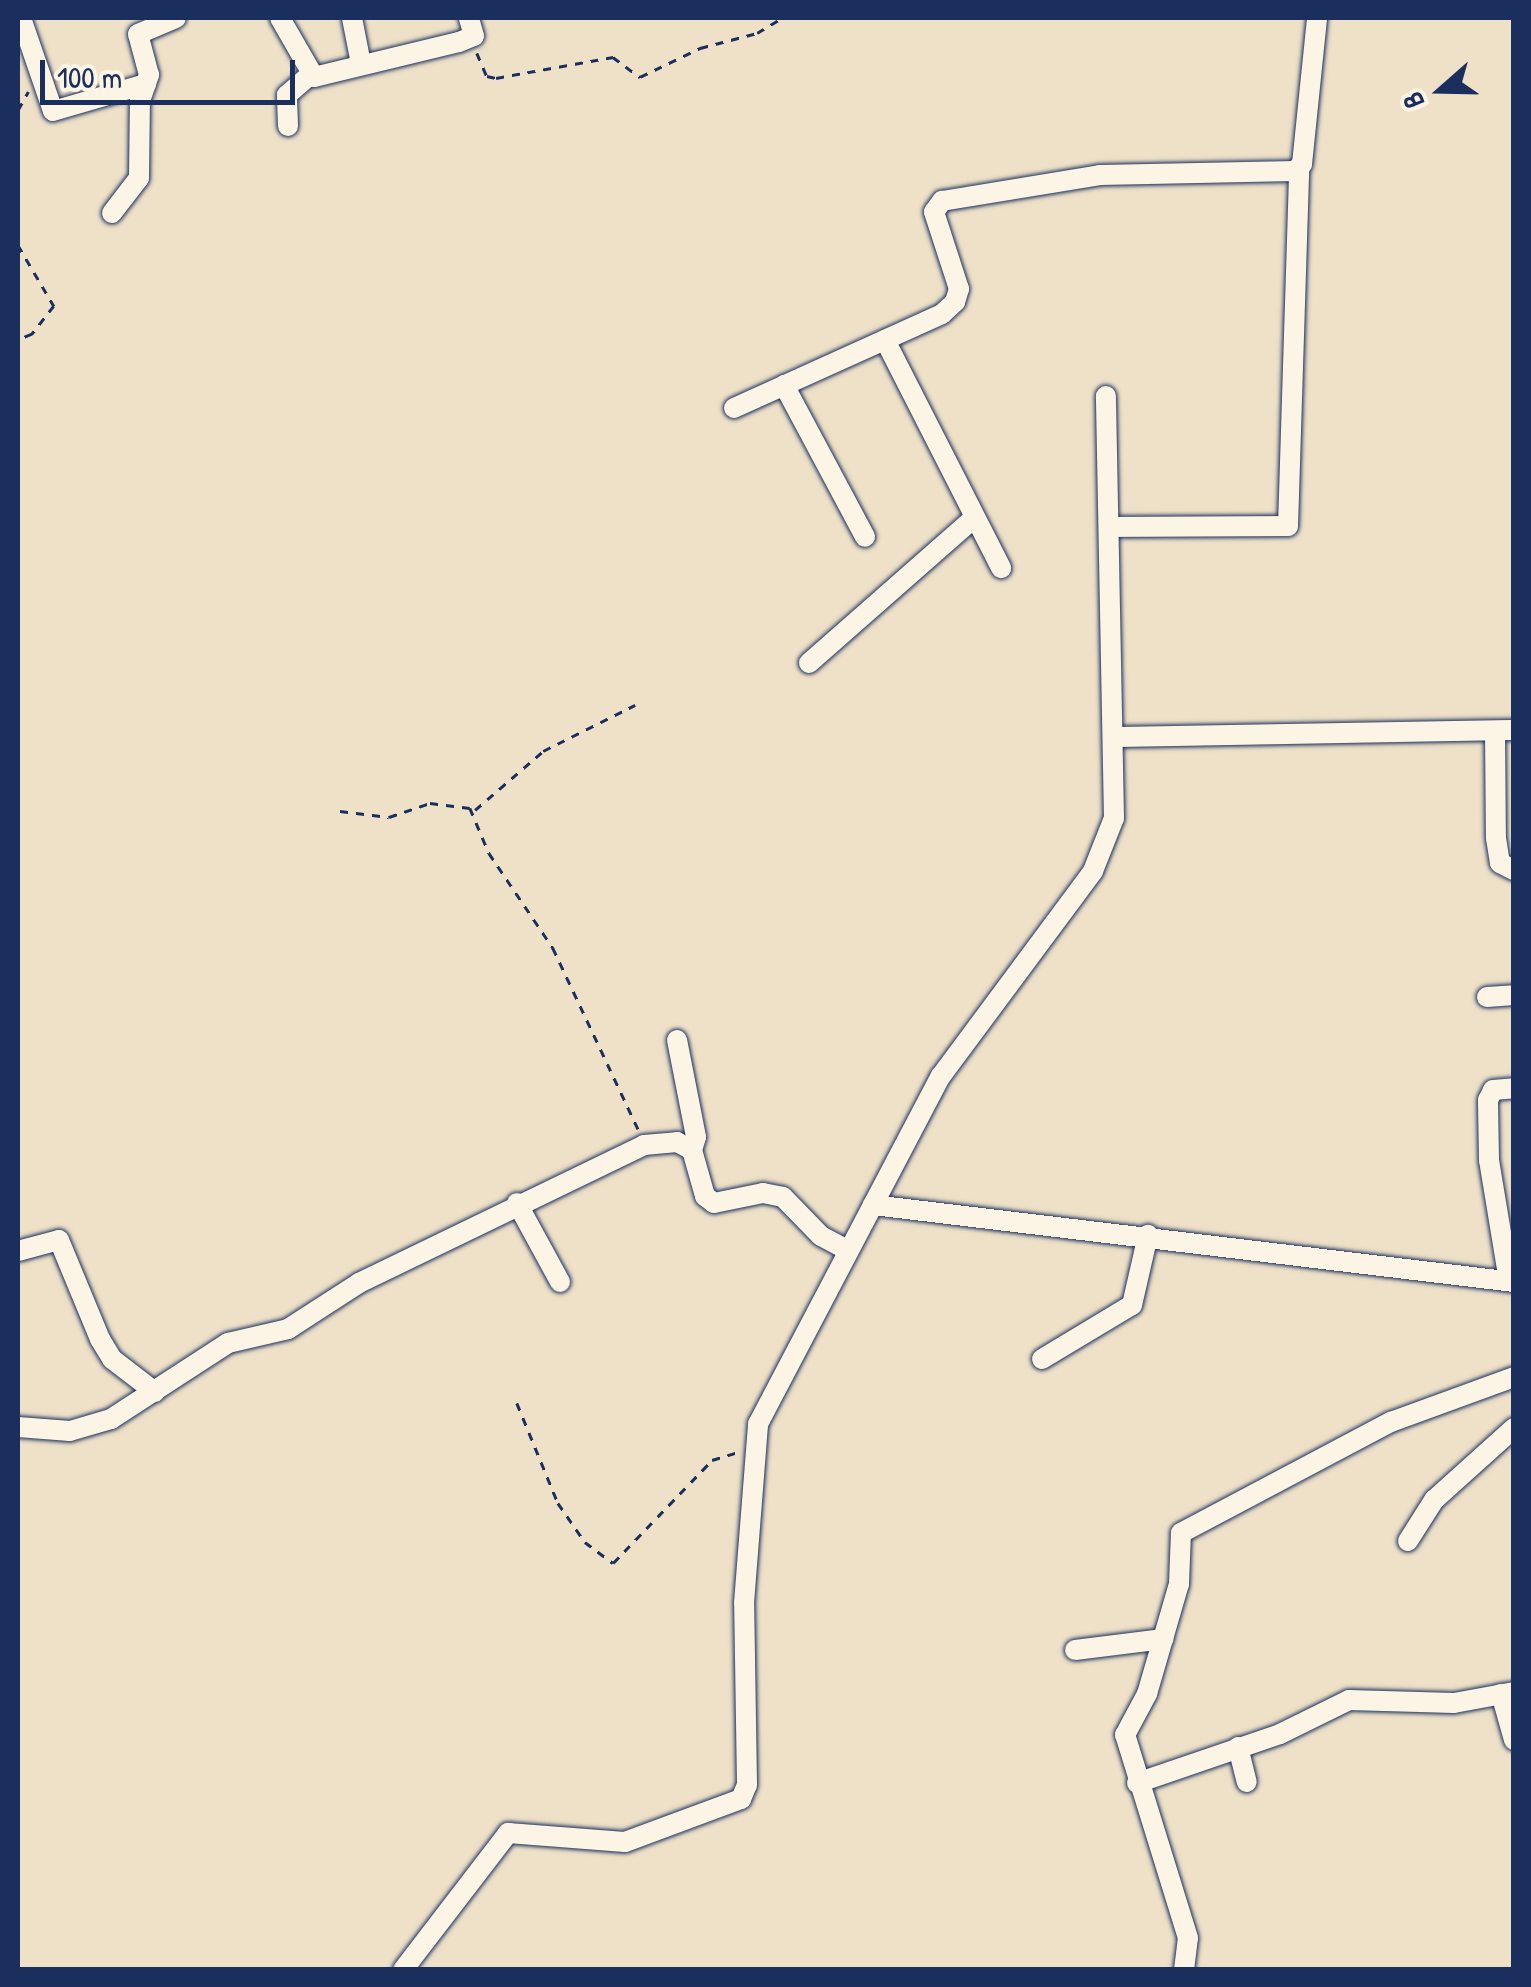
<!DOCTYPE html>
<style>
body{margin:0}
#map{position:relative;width:1531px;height:1987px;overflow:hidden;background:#eee1c8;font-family:"Patrick Hand",sans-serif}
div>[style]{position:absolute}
.path>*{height:2.5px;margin-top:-1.25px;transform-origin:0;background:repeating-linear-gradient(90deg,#1b2f5e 0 8px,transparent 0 16px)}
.roads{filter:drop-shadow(0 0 2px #1b2f5e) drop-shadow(0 0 2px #1b2f5e)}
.minor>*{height:20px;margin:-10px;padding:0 10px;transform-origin:10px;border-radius:10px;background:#fcf5e5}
span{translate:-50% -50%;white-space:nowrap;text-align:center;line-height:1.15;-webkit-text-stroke:8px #fcf5e5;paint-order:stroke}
.frame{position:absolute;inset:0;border:20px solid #1b2f5e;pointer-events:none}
.north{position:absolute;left:1391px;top:40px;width:100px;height:100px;-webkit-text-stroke:8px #fcf5e5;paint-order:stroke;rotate:250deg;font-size:28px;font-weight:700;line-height:40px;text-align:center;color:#1b2f5e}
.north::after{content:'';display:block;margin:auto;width:35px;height:45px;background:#1b2f5e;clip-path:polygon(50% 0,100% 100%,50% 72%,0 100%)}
.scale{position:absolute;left:40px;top:60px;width:255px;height:45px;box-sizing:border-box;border:5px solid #1b2f5e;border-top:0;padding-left:12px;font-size:30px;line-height:35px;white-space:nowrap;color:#1b2f5e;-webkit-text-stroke:8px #fcf5e5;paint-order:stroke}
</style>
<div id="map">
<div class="path">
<div style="left:477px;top:53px;width:25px;rotate:67deg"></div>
<div style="left:487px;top:76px;width:9px;rotate:13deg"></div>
<div style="left:496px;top:78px;width:119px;rotate:-10.2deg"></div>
<div style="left:613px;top:57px;width:34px;rotate:37deg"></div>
<div style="left:640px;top:77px;width:67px;rotate:-25.8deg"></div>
<div style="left:700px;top:48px;width:59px;rotate:-14.7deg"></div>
<div style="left:757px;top:33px;width:29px;rotate:-31deg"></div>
<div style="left:18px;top:110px;width:21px;rotate:-61deg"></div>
<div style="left:18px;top:245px;width:71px;rotate:59.5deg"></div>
<div style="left:54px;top:306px;width:36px;rotate:128deg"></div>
<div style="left:32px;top:334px;width:15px;rotate:157deg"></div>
<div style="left:475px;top:810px;width:90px;rotate:-40.9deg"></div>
<div style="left:543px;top:751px;width:103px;rotate:-26.6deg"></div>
<div style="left:340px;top:811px;width:49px;rotate:7deg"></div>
<div style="left:389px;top:817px;width:43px;rotate:-18.9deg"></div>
<div style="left:430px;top:803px;width:40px;rotate:7.1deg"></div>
<div style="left:470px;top:808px;width:49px;rotate:67.1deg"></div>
<div style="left:489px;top:853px;width:115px;rotate:56deg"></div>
<div style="left:553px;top:948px;width:200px;rotate:64.8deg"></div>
<div style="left:517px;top:1403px;width:108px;rotate:67.7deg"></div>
<div style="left:558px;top:1503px;width:47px;rotate:55.3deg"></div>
<div style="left:585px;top:1542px;width:35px;rotate:37deg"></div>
<div style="left:613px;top:1563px;width:143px;rotate:-46.1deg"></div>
<div style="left:712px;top:1460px;width:27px;rotate:-17deg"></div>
</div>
<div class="roads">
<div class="minor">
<div style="left:21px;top:18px;width:98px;rotate:71deg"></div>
<div style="left:53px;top:111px;width:97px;rotate:-16.2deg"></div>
<div style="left:280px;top:18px;width:68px;rotate:60deg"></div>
<div style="left:314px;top:77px;width:149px;rotate:-13.6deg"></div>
<div style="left:459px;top:42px;width:16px;rotate:-22deg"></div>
<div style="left:474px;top:36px;width:19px;rotate:-106deg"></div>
<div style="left:352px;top:18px;width:47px;rotate:78.9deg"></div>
<div style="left:288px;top:126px;width:31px;rotate:-92deg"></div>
<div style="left:287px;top:95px;width:30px;rotate:-41deg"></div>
<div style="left:112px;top:213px;width:44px;rotate:-52.4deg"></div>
<div style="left:139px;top:178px;width:77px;rotate:-89.3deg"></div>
<div style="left:140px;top:101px;width:28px;rotate:-71deg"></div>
<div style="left:149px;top:75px;width:42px;rotate:-105deg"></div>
<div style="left:138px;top:34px;width:41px;rotate:-22.8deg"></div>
<div style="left:885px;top:340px;width:256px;rotate:63deg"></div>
<div style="left:784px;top:385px;width:172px;rotate:61.9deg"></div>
<div style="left:734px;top:408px;width:228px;rotate:-24.3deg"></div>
<div style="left:942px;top:314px;width:18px;rotate:-43deg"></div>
<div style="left:955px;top:302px;width:14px;rotate:-73deg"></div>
<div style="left:959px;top:289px;width:81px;rotate:-108deg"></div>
<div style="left:934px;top:212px;width:14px;rotate:-54deg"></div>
<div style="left:942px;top:201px;width:160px;rotate:-9.3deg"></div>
<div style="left:1100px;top:175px;width:195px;rotate:-1.2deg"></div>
<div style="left:1295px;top:171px;width:10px;rotate:-45deg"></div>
<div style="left:1302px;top:164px;width:147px;rotate:-84.1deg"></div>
<div style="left:1109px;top:527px;width:179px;rotate:-0.3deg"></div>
<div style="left:1288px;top:526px;width:358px;rotate:-88.2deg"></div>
<div style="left:809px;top:663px;width:217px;rotate:-41.3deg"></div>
<div style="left:1495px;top:731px;width:107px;rotate:89.5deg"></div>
<div style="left:1496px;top:838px;width:25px;rotate:81deg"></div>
<div style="left:1500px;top:863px;width:16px;rotate:27deg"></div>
<div style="left:1114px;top:737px;width:400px;rotate:-1deg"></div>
<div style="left:1487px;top:997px;width:27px;rotate:-4deg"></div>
<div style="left:677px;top:1040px;width:99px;rotate:78.9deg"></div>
<div style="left:696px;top:1137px;width:14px;rotate:107deg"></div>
<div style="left:517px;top:1203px;width:90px;rotate:61.4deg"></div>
<div style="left:873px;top:1205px;width:646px;rotate:6.85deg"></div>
<div style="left:18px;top:1251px;width:42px;rotate:-15deg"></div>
<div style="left:59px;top:1240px;width:107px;rotate:67.5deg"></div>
<div style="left:100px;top:1339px;width:23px;rotate:59deg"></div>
<div style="left:112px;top:1359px;width:54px;rotate:37.5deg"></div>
<div style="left:1509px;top:1281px;width:123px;rotate:-99.4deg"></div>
<div style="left:1489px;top:1160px;width:60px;rotate:-91deg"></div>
<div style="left:1488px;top:1100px;width:11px;rotate:-63deg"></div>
<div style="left:1493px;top:1090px;width:21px;rotate:-5deg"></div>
<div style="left:1042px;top:1359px;width:105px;rotate:-31deg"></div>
<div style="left:1132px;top:1305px;width:72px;rotate:-77.1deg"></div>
<div style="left:18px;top:1427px;width:52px;rotate:4.4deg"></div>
<div style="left:70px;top:1431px;width:43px;rotate:-16.3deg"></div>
<div style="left:111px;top:1419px;width:140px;rotate:-33deg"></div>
<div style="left:228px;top:1343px;width:62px;rotate:-13.1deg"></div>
<div style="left:288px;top:1329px;width:85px;rotate:-32.9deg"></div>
<div style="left:359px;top:1283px;width:317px;rotate:-25.8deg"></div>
<div style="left:644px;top:1145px;width:33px;rotate:-5deg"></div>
<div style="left:677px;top:1142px;width:17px;rotate:28deg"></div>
<div style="left:692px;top:1150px;width:48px;rotate:74.2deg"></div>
<div style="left:705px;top:1196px;width:11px;rotate:38deg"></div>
<div style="left:714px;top:1203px;width:50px;rotate:-11.5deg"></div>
<div style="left:763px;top:1193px;width:20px;rotate:11deg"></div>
<div style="left:783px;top:1197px;width:54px;rotate:45.7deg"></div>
<div style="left:821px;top:1236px;width:27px;rotate:28deg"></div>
<div style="left:1408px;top:1541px;width:49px;rotate:-57.6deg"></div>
<div style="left:1434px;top:1500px;width:108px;rotate:-42deg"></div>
<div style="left:1075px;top:1650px;width:89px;rotate:-7.1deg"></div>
<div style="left:1501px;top:1694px;width:48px;rotate:74.2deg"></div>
<div style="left:1238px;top:1747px;width:36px;rotate:76deg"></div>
<div style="left:1137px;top:1783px;width:151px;rotate:-18.9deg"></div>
<div style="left:1280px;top:1734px;width:77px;rotate:-26.2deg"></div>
<div style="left:1349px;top:1700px;width:105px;rotate:1.6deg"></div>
<div style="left:1454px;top:1703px;width:61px;rotate:-10.4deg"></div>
<div style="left:403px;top:1970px;width:173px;rotate:-52.5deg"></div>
<div style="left:508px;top:1833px;width:117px;rotate:4.4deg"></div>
<div style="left:625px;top:1842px;width:124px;rotate:-20.3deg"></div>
<div style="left:741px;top:1799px;width:15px;rotate:-67deg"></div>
<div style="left:747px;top:1785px;width:182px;rotate:-90.9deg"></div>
<div style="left:744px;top:1603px;width:180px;rotate:-85.5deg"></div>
<div style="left:758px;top:1424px;width:393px;rotate:-62.3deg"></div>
<div style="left:941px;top:1076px;width:255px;rotate:-53.4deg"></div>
<div style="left:1093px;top:871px;width:57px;rotate:-68.4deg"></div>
<div style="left:1114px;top:818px;width:422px;rotate:-91.1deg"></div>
<div style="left:1184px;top:1970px;width:32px;rotate:-83deg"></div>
<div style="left:1188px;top:1938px;width:213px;rotate:-107.2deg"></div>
<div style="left:1125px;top:1735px;width:47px;rotate:-61.8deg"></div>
<div style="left:1147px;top:1694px;width:115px;rotate:-73.8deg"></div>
<div style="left:1179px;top:1584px;width:51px;rotate:-87.8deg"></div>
<div style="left:1181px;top:1533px;width:238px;rotate:-27.9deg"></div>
<div style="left:1391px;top:1422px;width:131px;rotate:-20.1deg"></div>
</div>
</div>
<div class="frame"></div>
<div class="north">B</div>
<div class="scale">100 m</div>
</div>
